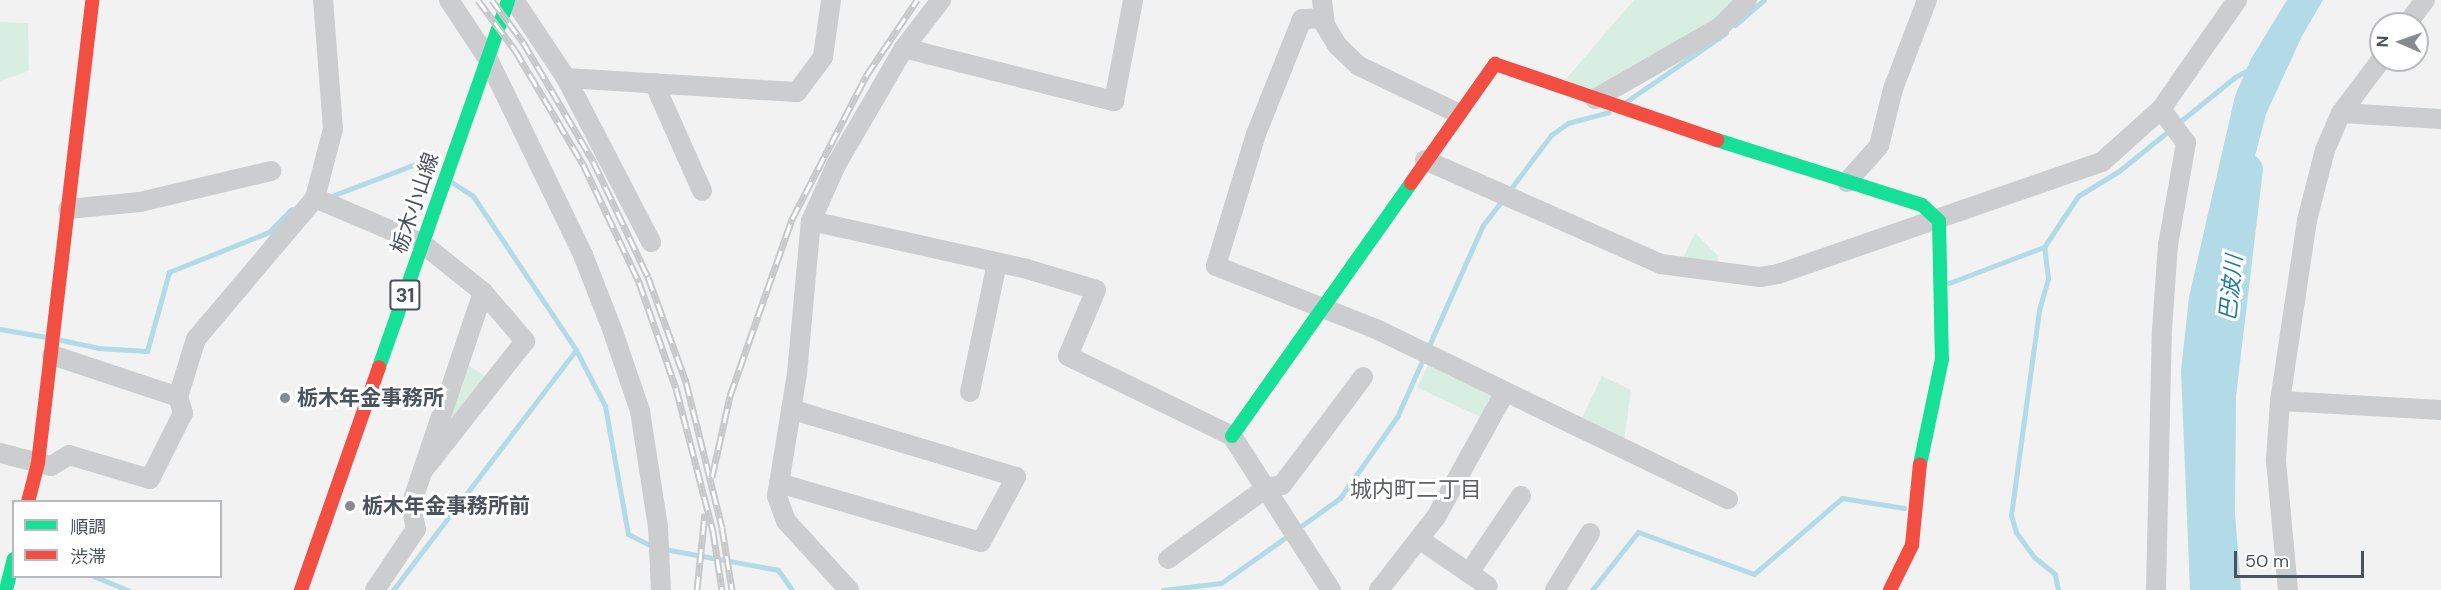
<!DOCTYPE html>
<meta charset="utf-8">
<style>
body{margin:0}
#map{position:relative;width:2441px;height:590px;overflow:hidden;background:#f2f2f2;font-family:"DM Sans","Noto Sans JP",sans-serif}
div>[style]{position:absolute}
.green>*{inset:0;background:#d9eee2;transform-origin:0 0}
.water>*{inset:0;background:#b2dae7}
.stream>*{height:5px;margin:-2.5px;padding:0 2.5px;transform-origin:2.5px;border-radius:2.5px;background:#b2dae7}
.river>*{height:32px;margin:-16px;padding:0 16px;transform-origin:16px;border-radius:16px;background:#b2dae7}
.street>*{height:20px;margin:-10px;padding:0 10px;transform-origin:10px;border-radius:10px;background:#cbcdcf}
.fast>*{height:14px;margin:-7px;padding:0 7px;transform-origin:7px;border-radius:7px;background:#16e098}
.jam>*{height:14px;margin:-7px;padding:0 7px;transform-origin:7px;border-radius:7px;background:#f24e42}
.rail>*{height:7px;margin-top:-3.5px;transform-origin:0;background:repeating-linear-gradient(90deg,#fff 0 14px,#c6c8c9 0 28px);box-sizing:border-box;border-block:2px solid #c6c8c9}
.dots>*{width:16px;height:16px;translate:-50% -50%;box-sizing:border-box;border:3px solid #fff;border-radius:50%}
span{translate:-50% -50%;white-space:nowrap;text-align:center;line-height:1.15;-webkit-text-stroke:6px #fff;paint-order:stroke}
.shield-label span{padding:2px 4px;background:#fff;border:2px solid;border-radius:4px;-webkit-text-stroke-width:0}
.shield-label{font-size:20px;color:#4a535c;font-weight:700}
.street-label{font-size:21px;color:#4a535c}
.poi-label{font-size:21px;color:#4a535c;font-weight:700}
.left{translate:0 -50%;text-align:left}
.water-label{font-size:22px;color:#1d7b9c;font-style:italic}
.neighbourhood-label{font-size:22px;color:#5e6065}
.legend{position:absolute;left:12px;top:500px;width:210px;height:78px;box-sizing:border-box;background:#fff;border:2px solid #b7babe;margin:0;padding:8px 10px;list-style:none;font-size:18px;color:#4a535c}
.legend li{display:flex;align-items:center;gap:12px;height:30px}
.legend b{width:30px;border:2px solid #b7babe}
.north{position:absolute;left:2369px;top:12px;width:60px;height:60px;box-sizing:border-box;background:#fff;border:2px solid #b7babe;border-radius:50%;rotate:272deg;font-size:16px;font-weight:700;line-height:24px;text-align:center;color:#4a535c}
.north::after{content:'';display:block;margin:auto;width:21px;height:27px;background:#858b90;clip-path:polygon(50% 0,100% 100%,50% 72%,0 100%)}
.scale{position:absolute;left:2234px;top:551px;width:130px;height:27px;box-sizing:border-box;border:3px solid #4a535c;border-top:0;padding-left:8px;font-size:18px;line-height:21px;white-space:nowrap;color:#4a535c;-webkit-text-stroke:4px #fff;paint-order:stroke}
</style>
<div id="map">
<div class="green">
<div style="clip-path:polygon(1634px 0,1736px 0,1717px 20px,1594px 93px,1565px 80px)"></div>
<div style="clip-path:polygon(0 22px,28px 23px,29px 71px,0 81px)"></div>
<div style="clip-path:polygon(1695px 233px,1718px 256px,1717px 264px,1682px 260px)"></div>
<div style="clip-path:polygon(466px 363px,487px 378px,439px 442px)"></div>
<div style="left:1428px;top:365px;width:72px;height:25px;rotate:25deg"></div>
<div style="clip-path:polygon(1602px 376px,1631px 390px,1624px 441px,1581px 420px)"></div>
</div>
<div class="water">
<div style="clip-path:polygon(2287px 0,2323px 0,2302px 36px,2266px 114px,2229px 256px,2216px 352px,2214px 459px,2233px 590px,2190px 590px,2181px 371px,2189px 297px,2235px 96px,2251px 59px)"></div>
</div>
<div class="stream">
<div style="left:1735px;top:25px;width:38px;rotate:-41deg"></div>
<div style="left:1627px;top:101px;width:120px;rotate:-34.5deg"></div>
<div style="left:453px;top:183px;width:24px;rotate:33deg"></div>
<div style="left:473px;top:196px;width:185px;rotate:56.2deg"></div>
<div style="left:576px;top:350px;width:63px;rotate:62.6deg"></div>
<div style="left:605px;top:406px;width:130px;rotate:79.8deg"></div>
<div style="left:628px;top:534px;width:30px;rotate:27deg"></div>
<div style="left:1509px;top:191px;width:70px;rotate:-53.1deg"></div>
<div style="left:1551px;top:135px;width:21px;rotate:-35deg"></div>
<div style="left:1568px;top:123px;width:42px;rotate:-15deg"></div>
<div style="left:329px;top:197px;width:98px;rotate:-20.8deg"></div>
<div style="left:421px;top:162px;width:17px;rotate:31deg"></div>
<div style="left:1949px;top:283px;width:102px;rotate:-20.8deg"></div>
<div style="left:0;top:329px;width:47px;rotate:9.9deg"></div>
<div style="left:61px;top:340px;width:38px;rotate:12deg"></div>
<div style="left:98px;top:348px;width:49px;rotate:3.5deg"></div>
<div style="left:147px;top:351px;width:82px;rotate:-74.4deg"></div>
<div style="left:169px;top:272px;width:108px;rotate:-21.8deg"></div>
<div style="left:269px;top:232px;width:30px;rotate:-46deg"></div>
<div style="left:290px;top:210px;width:10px;rotate:-17deg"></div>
<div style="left:1297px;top:529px;width:53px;rotate:-35.8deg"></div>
<div style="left:1340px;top:498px;width:99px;rotate:-54.9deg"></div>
<div style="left:1397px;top:417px;width:210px;rotate:-65.9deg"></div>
<div style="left:1483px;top:225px;width:33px;rotate:-52deg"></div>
<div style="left:664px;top:549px;width:116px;rotate:10.4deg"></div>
<div style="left:778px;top:570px;width:24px;rotate:55deg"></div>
<div style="left:93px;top:576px;width:38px;rotate:22deg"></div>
<div style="left:393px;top:590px;width:302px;rotate:-52.7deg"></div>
<div style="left:1163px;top:590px;width:58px;rotate:-6.9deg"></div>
<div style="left:1221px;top:583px;width:83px;rotate:-35.2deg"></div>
<div style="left:1592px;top:590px;width:74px;rotate:-51.6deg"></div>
<div style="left:1638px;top:532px;width:123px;rotate:19.9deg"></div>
<div style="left:1754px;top:574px;width:116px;rotate:-40.8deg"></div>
<div style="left:1842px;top:498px;width:63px;rotate:9.2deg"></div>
<div style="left:2058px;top:590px;width:16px;rotate:-101deg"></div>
<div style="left:2055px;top:574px;width:27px;rotate:-141deg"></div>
<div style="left:2034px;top:557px;width:31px;rotate:-126deg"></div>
<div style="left:2016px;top:532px;width:18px;rotate:-106deg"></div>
<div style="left:2011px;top:515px;width:207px;rotate:-82.2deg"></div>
<div style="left:2039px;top:310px;width:33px;rotate:-74deg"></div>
<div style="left:2048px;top:278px;width:31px;rotate:-97deg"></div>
<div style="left:2044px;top:247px;width:61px;rotate:-56.3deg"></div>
<div style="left:2078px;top:196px;width:48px;rotate:-31.4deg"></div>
<div style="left:2119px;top:171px;width:149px;rotate:-39deg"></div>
<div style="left:2235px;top:77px;width:17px;rotate:-28deg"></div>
</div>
<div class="river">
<div style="left:2225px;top:590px;width:77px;rotate:-94.5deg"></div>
<div style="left:2219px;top:513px;width:118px;rotate:-89.5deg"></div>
<div style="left:2220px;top:395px;width:227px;rotate:-83.2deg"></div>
</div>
<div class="street">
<div style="left:449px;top:0;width:71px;rotate:56.5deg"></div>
<div style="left:488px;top:59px;width:218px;rotate:64.1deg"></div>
<div style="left:583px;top:255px;width:79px;rotate:68.6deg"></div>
<div style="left:612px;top:329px;width:87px;rotate:71.1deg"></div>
<div style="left:640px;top:411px;width:117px;rotate:81.2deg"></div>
<div style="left:658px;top:527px;width:63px;rotate:87.3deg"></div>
<div style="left:514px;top:0;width:94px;rotate:56.3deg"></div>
<div style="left:566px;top:78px;width:231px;rotate:3.5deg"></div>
<div style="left:797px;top:92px;width:44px;rotate:-53.4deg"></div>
<div style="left:823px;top:57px;width:58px;rotate:-82deg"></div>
<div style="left:1322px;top:0;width:25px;rotate:83deg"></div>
<div style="left:1325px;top:25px;width:23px;rotate:59deg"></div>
<div style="left:1337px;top:45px;width:30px;rotate:44deg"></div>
<div style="left:1359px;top:66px;width:109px;rotate:25.6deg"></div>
<div style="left:1324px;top:18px;width:22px;rotate:177deg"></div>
<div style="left:1302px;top:19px;width:124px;rotate:111.8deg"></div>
<div style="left:1256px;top:134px;width:138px;rotate:106.9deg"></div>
<div style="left:1216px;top:266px;width:172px;rotate:21.5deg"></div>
<div style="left:1376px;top:329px;width:391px;rotate:25.8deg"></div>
<div style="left:2407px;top:24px;width:30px;rotate:-53deg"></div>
<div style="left:904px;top:48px;width:217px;rotate:14.2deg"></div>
<div style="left:1114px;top:101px;width:103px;rotate:-79.3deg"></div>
<div style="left:566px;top:78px;width:185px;rotate:62.6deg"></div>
<div style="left:654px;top:83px;width:118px;rotate:66deg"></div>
<div style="left:1595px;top:99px;width:144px;rotate:-29.9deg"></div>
<div style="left:1720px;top:27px;width:38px;rotate:-45deg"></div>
<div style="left:2341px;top:113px;width:100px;rotate:3.4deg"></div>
<div style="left:1425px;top:160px;width:258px;rotate:23.8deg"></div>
<div style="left:1661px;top:264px;width:100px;rotate:7.5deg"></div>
<div style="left:1760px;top:277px;width:18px;rotate:-9deg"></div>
<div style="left:1778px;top:274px;width:343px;rotate:-19.1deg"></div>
<div style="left:2102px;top:162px;width:79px;rotate:-41.9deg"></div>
<div style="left:2161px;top:109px;width:133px;rotate:-55.1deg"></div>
<div style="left:1847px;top:182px;width:48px;rotate:-48.4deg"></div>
<div style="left:1879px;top:146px;width:59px;rotate:-76.2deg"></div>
<div style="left:1893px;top:89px;width:95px;rotate:-69.1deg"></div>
<div style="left:315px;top:198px;width:117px;rotate:23.1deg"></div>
<div style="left:423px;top:244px;width:77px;rotate:38.7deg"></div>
<div style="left:483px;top:292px;width:65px;rotate:49.4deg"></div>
<div style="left:525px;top:341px;width:162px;rotate:128.2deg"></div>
<div style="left:68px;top:209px;width:72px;rotate:-5.6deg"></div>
<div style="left:140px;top:202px;width:135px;rotate:-13.3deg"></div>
<div style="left:811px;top:221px;width:221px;rotate:12.5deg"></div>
<div style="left:1027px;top:269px;width:72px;rotate:16.9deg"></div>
<div style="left:1096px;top:290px;width:72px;rotate:113deg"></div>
<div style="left:1068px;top:356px;width:182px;rotate:26deg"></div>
<div style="left:1232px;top:436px;width:183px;rotate:57.3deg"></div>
<div style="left:52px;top:355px;width:133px;rotate:18.4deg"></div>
<div style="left:178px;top:397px;width:61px;rotate:-72.8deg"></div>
<div style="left:196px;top:339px;width:185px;rotate:-49.8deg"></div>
<div style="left:315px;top:198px;width:71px;rotate:-75.4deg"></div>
<div style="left:333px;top:129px;width:129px;rotate:-94.4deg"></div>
<div style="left:970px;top:392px;width:132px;rotate:-78.2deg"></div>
<div style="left:2280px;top:401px;width:161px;rotate:3.2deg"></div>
<div style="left:0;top:453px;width:53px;rotate:14.3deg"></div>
<div style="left:51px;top:466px;width:21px;rotate:-31deg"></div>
<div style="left:69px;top:455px;width:84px;rotate:16.5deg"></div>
<div style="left:150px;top:479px;width:74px;rotate:-63.4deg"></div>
<div style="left:183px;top:413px;width:17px;rotate:-107deg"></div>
<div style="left:779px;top:483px;width:210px;rotate:16.3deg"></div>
<div style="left:981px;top:542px;width:74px;rotate:-61.7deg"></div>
<div style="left:1016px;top:477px;width:235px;rotate:-163.2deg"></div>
<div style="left:1419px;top:539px;width:83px;rotate:34.3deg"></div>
<div style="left:1168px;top:559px;width:121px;rotate:-35.9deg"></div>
<div style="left:1266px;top:488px;width:16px;rotate:-11deg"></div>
<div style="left:1282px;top:485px;width:135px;rotate:-53.1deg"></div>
<div style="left:1469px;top:573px;width:93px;rotate:-56deg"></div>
<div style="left:375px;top:590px;width:73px;rotate:-56.1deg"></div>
<div style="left:416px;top:529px;width:25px;rotate:-102deg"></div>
<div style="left:411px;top:505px;width:225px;rotate:-71.3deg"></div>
<div style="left:849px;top:590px;width:93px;rotate:-132.4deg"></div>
<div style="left:786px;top:521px;width:27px;rotate:-110deg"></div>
<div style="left:777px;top:496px;width:124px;rotate:-80.7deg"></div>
<div style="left:797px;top:374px;width:154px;rotate:-84.8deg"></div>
<div style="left:811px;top:221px;width:61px;rotate:-65.9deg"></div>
<div style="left:836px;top:165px;width:135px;rotate:-59.8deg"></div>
<div style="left:904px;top:48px;width:61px;rotate:-52.4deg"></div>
<div style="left:1379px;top:590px;width:93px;rotate:-52deg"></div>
<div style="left:1436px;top:517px;width:143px;rotate:-61.1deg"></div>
<div style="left:1555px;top:590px;width:67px;rotate:-58.4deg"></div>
<div style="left:2156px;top:590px;width:260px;rotate:-88.7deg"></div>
<div style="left:2162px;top:330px;width:85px;rotate:-86deg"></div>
<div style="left:2168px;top:245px;width:104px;rotate:-80deg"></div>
<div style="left:2186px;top:143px;width:42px;rotate:-126.3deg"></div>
<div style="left:2288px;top:590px;width:131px;rotate:-95.3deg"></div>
<div style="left:2276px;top:460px;width:59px;rotate:-86.1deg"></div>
<div style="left:2280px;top:401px;width:183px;rotate:-81.5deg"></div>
<div style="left:2307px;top:220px;width:72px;rotate:-75.6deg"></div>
<div style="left:2325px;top:150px;width:40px;rotate:-66.6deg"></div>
<div style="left:2341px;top:113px;width:66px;rotate:-53deg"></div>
</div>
<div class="fast">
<div style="left:1717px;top:140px;width:215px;rotate:17.6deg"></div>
<div style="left:1922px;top:205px;width:23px;rotate:43deg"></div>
<div style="left:1939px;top:221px;width:138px;rotate:88.8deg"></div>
<div style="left:1942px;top:359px;width:107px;rotate:101.8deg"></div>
<div style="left:379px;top:367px;width:389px;rotate:-70.6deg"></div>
<div style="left:1232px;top:436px;width:310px;rotate:-54.7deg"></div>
<div style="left:6px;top:590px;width:32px;rotate:-76deg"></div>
</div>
<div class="jam">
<div style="left:1411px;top:183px;width:146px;rotate:-54.8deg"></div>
<div style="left:1495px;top:64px;width:235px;rotate:18.9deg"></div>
<div style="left:28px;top:502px;width:40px;rotate:-75.6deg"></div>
<div style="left:38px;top:463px;width:466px;rotate:-83.3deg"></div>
<div style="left:301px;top:590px;width:236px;rotate:-70.7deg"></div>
<div style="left:1890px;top:590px;width:50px;rotate:-63.9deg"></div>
<div style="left:1912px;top:545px;width:81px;rotate:-84.4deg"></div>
</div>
<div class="rail">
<div style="left:478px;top:0;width:62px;rotate:53.5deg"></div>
<div style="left:515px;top:50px;width:133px;rotate:59.2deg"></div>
<div style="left:583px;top:164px;width:131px;rotate:64.6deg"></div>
<div style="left:639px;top:282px;width:112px;rotate:70.8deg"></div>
<div style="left:676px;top:388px;width:148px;rotate:75.5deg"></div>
<div style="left:713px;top:531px;width:60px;rotate:81.3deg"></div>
<div style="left:492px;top:0;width:52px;rotate:53.6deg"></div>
<div style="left:523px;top:42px;width:138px;rotate:59.5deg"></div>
<div style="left:593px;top:161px;width:128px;rotate:64.6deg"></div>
<div style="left:648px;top:277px;width:112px;rotate:70.1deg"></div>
<div style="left:686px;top:382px;width:150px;rotate:76.1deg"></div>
<div style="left:722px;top:528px;width:63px;rotate:80.8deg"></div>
<div style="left:712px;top:477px;width:83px;rotate:-77.5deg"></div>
<div style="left:730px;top:396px;width:188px;rotate:-70.7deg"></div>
<div style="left:792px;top:219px;width:161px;rotate:-62.6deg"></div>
<div style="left:866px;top:76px;width:92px;rotate:-56.1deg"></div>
<div style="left:697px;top:590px;width:77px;rotate:-84.1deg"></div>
</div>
<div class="dots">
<div style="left:285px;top:398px;background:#858b90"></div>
<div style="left:350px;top:506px;background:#858b90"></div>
</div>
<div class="shield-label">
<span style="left:405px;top:295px">31</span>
</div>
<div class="street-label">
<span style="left:415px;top:203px;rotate:-71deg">栃木小山線</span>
</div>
<div class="poi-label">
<span class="left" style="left:297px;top:398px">栃木年金事務所</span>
<span class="left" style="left:362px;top:506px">栃木年金事務所前</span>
</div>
<div class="water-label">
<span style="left:2231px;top:288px;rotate:-84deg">巴波川</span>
</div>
<div class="neighbourhood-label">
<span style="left:1416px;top:490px">城内町二丁目</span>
</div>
<ul class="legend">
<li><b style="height:8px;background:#16e098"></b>順調</li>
<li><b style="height:8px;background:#f24e42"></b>渋滞</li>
</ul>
<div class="north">N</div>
<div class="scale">50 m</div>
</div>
